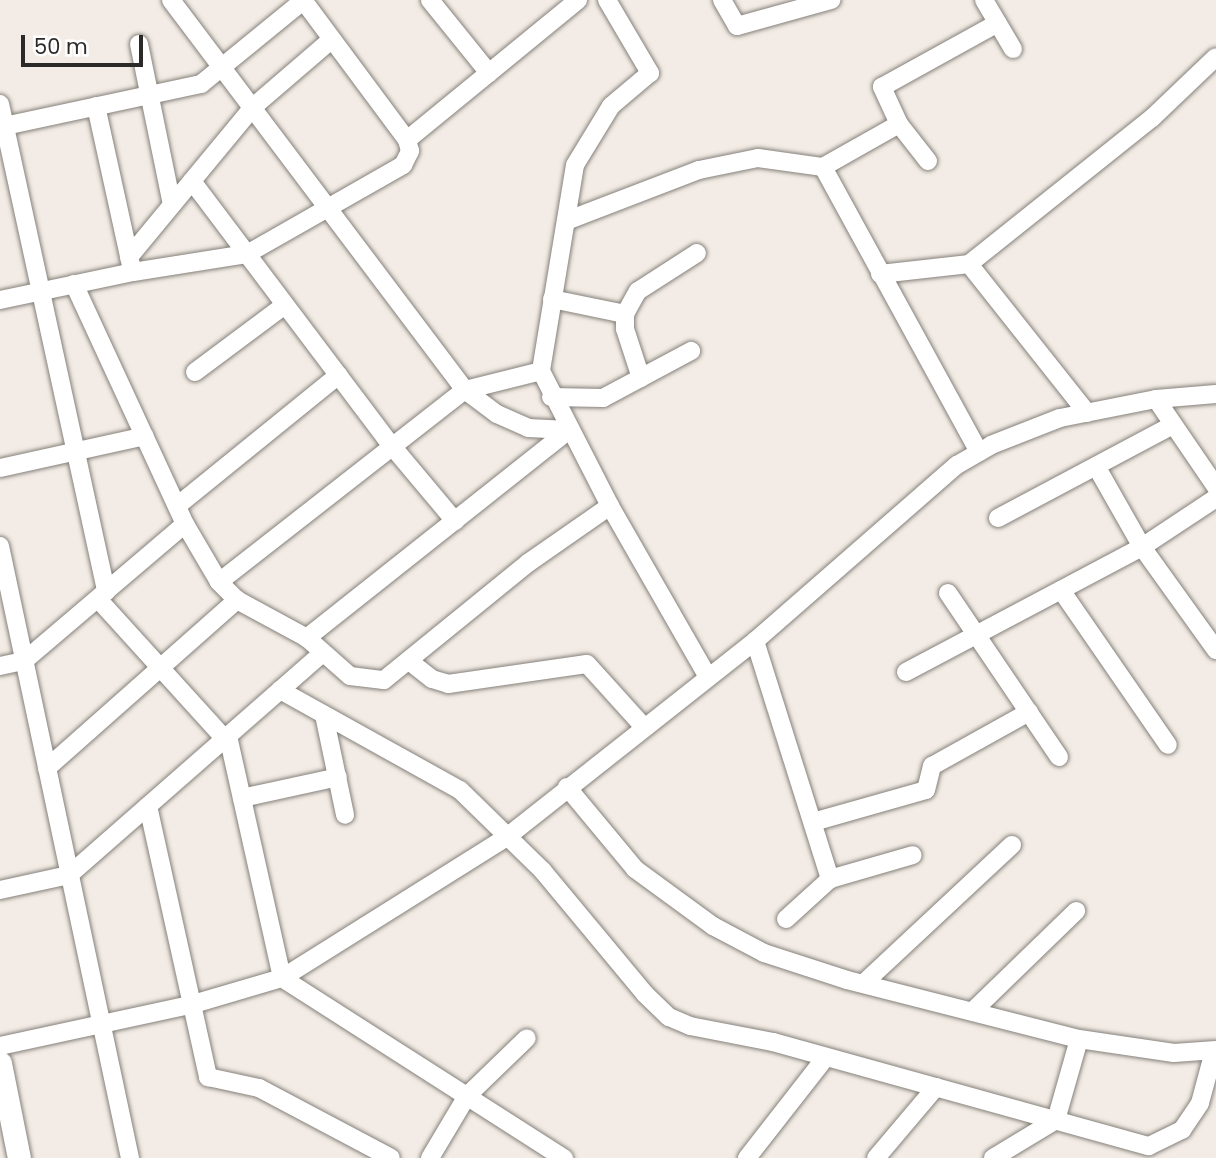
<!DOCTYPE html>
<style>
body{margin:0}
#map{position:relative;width:1216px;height:1158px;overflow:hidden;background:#f3ece6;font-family:Poppins,sans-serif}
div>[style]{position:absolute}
.roads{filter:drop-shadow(0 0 2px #85807a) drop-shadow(0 0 2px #85807a)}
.street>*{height:18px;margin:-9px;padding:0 9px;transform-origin:9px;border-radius:9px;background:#fff}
.secondary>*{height:23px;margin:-11.5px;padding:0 11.5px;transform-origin:11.5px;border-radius:11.5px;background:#fff}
span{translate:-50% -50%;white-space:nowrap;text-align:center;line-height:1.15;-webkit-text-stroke:5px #fff;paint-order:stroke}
.scale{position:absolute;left:21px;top:35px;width:122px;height:32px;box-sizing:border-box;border:4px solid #2c2a28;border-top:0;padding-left:9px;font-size:21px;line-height:24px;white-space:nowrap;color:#2c2a28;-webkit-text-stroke:5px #fff;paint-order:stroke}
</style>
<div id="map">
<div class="roads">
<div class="street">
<div style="left:171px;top:0;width:488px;rotate:53deg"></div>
<div style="left:465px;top:390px;width:40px;rotate:37deg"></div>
<div style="left:497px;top:414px;width:34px;rotate:24deg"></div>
<div style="left:528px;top:428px;width:41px;rotate:2.8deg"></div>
<div style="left:569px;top:430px;width:335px;rotate:141.6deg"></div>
<div style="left:430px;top:0;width:94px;rotate:51.1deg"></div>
<div style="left:607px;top:0;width:85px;rotate:59.5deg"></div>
<div style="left:650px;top:73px;width:51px;rotate:139.8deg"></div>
<div style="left:611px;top:106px;width:69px;rotate:121.4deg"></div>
<div style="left:575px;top:165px;width:209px;rotate:99.4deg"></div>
<div style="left:541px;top:371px;width:152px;rotate:62.9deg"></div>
<div style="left:610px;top:506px;width:197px;rotate:60.2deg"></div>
<div style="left:722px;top:0;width:30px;rotate:60deg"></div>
<div style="left:737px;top:26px;width:98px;rotate:-15.5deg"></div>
<div style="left:984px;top:0;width:57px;rotate:59.4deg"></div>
<div style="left:139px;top:44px;width:164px;rotate:78.4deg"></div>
<div style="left:0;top:104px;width:499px;rotate:77.7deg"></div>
<div style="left:96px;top:106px;width:163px;rotate:77.6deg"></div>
<div style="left:0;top:127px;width:206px;rotate:-12.1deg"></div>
<div style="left:201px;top:84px;width:133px;rotate:-39.2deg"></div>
<div style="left:407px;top:140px;width:221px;rotate:-39.3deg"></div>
<div style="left:928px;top:161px;width:47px;rotate:-128.1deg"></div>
<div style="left:899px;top:124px;width:41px;rotate:-114.7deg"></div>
<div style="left:882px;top:87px;width:132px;rotate:-28.9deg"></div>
<div style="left:823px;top:167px;width:325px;rotate:61.3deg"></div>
<div style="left:192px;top:181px;width:332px;rotate:53deg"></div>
<div style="left:392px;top:446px;width:98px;rotate:50deg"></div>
<div style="left:566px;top:221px;width:142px;rotate:-21deg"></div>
<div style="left:699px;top:170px;width:60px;rotate:-11.5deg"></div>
<div style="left:758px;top:158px;width:66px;rotate:7.9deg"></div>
<div style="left:823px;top:167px;width:87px;rotate:-29.5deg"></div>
<div style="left:129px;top:257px;width:195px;rotate:-50.4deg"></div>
<div style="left:253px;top:107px;width:104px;rotate:-40.7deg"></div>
<div style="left:969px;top:264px;width:190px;rotate:51.6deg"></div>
<div style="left:880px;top:274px;width:90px;rotate:-6.4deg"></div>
<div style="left:969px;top:264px;width:234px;rotate:-38.6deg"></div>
<div style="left:1152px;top:118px;width:88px;rotate:-43.6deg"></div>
<div style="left:74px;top:284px;width:264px;rotate:65.2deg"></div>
<div style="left:185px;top:524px;width:67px;rotate:59.6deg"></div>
<div style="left:219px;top:582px;width:25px;rotate:45deg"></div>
<div style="left:237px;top:600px;width:80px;rotate:28.5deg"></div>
<div style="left:307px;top:638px;width:57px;rotate:41.5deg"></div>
<div style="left:350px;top:676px;width:34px;rotate:7deg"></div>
<div style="left:384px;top:680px;width:186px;rotate:-39.1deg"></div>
<div style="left:528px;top:563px;width:100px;rotate:-34.8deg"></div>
<div style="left:552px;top:299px;width:75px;rotate:11.6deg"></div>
<div style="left:0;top:300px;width:136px;rotate:-11.9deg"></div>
<div style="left:133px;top:272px;width:115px;rotate:-9deg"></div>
<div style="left:247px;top:254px;width:180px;rotate:-29.7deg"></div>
<div style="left:403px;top:165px;width:16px;rotate:-63deg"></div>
<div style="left:410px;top:151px;width:11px;rotate:-105deg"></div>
<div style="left:407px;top:140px;width:174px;rotate:-126.6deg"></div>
<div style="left:195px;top:372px;width:112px;rotate:-36.7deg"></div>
<div style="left:641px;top:378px;width:52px;rotate:-108.1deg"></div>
<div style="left:625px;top:329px;width:15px;rotate:-90deg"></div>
<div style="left:625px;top:314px;width:26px;rotate:-61deg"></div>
<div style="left:638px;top:291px;width:70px;rotate:-32.8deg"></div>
<div style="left:551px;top:397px;width:52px;rotate:1.1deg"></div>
<div style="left:603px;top:398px;width:100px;rotate:-28.1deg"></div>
<div style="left:1156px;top:399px;width:107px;rotate:55.7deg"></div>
<div style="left:1096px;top:466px;width:93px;rotate:60.4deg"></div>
<div style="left:1142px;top:547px;width:127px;rotate:54.3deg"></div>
<div style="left:0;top:468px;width:148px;rotate:-12.4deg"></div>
<div style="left:177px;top:506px;width:208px;rotate:-39deg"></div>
<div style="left:998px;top:518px;width:198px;rotate:-28deg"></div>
<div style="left:0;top:546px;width:626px;rotate:78.01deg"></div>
<div style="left:219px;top:582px;width:312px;rotate:-38deg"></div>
<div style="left:465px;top:390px;width:78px;rotate:-14deg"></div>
<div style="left:1061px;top:590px;width:188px;rotate:55.4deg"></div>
<div style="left:948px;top:593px;width:198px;rotate:55.9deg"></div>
<div style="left:98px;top:599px;width:189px;rotate:47.8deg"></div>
<div style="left:755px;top:641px;width:250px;rotate:72.5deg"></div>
<div style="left:409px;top:661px;width:29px;rotate:38deg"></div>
<div style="left:432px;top:679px;width:17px;rotate:17deg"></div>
<div style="left:448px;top:684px;width:140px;rotate:-8.2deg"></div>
<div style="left:587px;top:664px;width:85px;rotate:47.9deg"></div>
<div style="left:0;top:666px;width:25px;rotate:-12deg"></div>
<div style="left:24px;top:661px;width:211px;rotate:-40.4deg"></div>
<div style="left:906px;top:672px;width:267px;rotate:-27.9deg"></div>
<div style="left:1142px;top:547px;width:89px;rotate:-33.5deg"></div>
<div style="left:280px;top:690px;width:206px;rotate:29.1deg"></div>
<div style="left:460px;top:790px;width:115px;rotate:44.3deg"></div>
<div style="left:542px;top:870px;width:161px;rotate:50.3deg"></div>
<div style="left:645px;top:994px;width:33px;rotate:44deg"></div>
<div style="left:669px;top:1017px;width:23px;rotate:23deg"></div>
<div style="left:690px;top:1026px;width:85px;rotate:10.9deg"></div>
<div style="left:773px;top:1042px;width:390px;rotate:15.5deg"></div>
<div style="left:1149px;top:1146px;width:37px;rotate:-26deg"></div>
<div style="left:1182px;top:1130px;width:32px;rotate:-56deg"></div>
<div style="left:1200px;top:1103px;width:54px;rotate:-74.9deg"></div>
<div style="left:324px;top:715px;width:102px;rotate:78.1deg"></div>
<div style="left:228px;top:736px;width:248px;rotate:77.4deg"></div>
<div style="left:282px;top:978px;width:335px;rotate:32.6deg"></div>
<div style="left:47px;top:768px;width:254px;rotate:-41.5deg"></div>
<div style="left:567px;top:787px;width:107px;rotate:50.3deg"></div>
<div style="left:635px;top:869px;width:97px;rotate:36.2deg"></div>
<div style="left:713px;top:926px;width:58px;rotate:27.9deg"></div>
<div style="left:764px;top:953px;width:87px;rotate:18deg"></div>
<div style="left:847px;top:980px;width:239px;rotate:14.3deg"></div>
<div style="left:1079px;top:1039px;width:96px;rotate:8.4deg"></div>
<div style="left:1174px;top:1053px;width:42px;rotate:-4.1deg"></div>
<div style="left:242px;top:798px;width:98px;rotate:-12.3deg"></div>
<div style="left:148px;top:806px;width:278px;rotate:77.5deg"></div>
<div style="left:208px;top:1077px;width:52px;rotate:12.2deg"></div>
<div style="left:259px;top:1088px;width:149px;rotate:27.9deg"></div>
<div style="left:813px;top:822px;width:117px;rotate:-15.8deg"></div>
<div style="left:926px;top:790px;width:25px;rotate:-76deg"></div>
<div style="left:932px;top:766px;width:111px;rotate:-29.1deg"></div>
<div style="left:0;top:890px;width:71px;rotate:-12.3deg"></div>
<div style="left:69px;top:875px;width:337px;rotate:-41.2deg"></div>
<div style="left:786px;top:919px;width:59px;rotate:-42.3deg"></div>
<div style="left:830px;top:879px;width:86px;rotate:-16.1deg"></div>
<div style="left:865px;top:982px;width:201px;rotate:-43deg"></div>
<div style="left:975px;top:1009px;width:141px;rotate:-44.1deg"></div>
<div style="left:0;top:1046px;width:194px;rotate:-12.2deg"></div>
<div style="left:190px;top:1005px;width:96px;rotate:-16.4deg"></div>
<div style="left:282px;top:978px;width:267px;rotate:-32.1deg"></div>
<div style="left:508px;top:836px;width:315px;rotate:-38.3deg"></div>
<div style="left:755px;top:641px;width:268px;rotate:-41.1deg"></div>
<div style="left:957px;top:465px;width:39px;rotate:-30deg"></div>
<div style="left:991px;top:445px;width:74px;rotate:-21.4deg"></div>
<div style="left:1060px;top:418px;width:98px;rotate:-11.2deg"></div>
<div style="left:1156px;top:399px;width:60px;rotate:-4.8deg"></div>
<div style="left:430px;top:1158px;width:72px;rotate:-59.2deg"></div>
<div style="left:467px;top:1096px;width:83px;rotate:-44deg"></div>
<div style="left:747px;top:1158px;width:128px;rotate:-52deg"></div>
<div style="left:876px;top:1158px;width:93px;rotate:-49.8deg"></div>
<div style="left:993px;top:1158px;width:74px;rotate:-31.1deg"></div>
<div style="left:1056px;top:1120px;width:84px;rotate:-74.1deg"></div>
</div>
<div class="secondary">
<div style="left:0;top:1063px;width:97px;rotate:78.7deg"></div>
</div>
</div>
<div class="scale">50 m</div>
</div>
